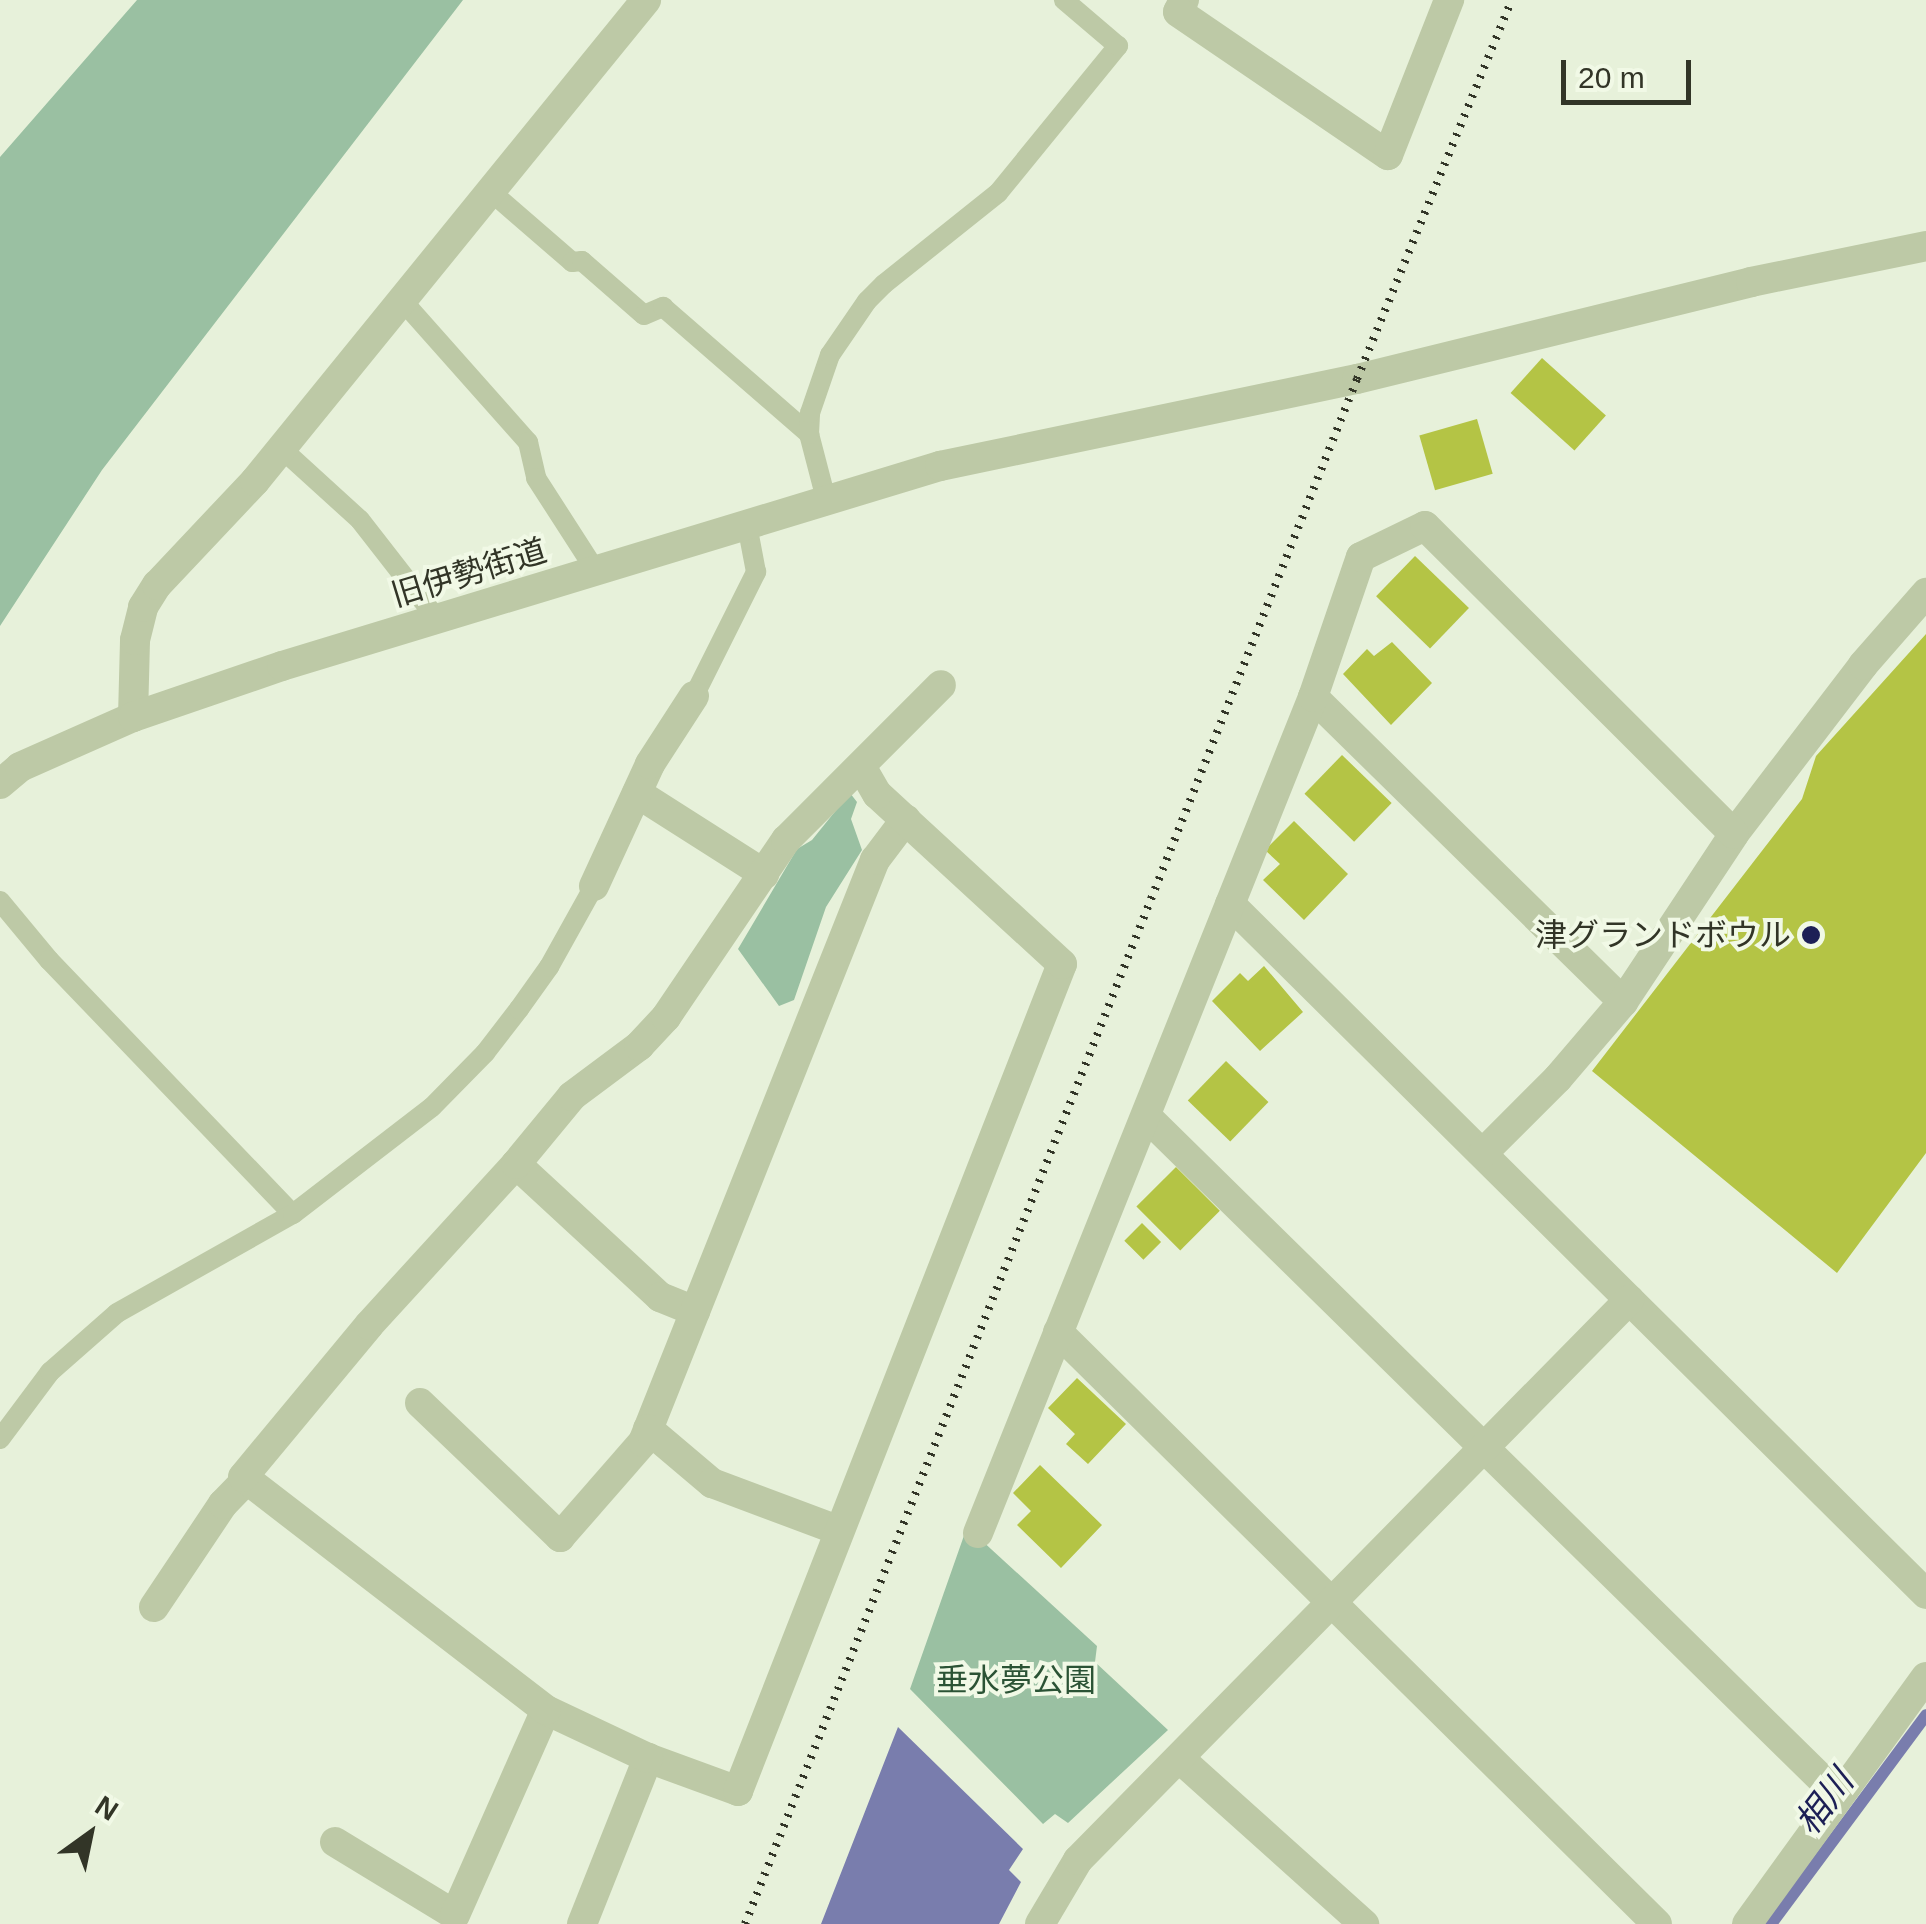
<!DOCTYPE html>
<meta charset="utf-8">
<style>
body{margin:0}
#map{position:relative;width:1926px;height:1924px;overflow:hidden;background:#e7f1da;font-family:Helvetica,"Noto Sans JP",sans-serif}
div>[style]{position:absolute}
.green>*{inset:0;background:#9ac0a2}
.water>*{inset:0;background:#797dad}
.stream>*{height:12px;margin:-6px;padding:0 6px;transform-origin:6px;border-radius:6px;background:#797dad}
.building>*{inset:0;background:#b4c445;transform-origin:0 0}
.lane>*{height:20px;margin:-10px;padding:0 10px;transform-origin:10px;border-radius:10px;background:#bdc9a6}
.street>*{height:30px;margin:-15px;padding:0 15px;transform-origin:15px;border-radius:15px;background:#bdc9a6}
.rail>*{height:8px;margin-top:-4px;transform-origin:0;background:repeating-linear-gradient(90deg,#323527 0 2.5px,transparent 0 10.5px)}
.dots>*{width:28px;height:28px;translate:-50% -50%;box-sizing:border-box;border:5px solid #f1f9e6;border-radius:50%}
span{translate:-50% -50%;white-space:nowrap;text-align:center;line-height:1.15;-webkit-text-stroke:8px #f1f9e6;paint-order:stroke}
.street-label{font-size:32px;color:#323527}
.poi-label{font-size:32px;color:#323527}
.right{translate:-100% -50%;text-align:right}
.park-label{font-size:32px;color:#2b5335}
.water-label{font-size:35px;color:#1d2056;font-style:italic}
.north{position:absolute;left:40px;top:1784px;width:100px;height:100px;-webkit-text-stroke:8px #f1f9e6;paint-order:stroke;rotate:33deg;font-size:28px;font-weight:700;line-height:40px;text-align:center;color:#323527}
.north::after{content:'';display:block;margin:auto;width:35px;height:45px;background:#323527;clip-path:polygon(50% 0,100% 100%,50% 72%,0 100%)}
.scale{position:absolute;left:1561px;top:60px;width:130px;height:45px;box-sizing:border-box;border:5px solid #323527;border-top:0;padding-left:12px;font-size:30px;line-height:35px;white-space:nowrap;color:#323527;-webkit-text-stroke:8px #f1f9e6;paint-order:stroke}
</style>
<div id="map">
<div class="green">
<div style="clip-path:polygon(137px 0,463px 0,102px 470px,0 626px,0 157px)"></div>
<div style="clip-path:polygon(850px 793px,857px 802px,851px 819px,862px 850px,826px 907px,794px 1000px,779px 1006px,738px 949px,797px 849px,812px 840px)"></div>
<div style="clip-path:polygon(967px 1527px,1097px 1646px,1095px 1662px,1168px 1730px,1068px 1823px,1055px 1814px,1043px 1824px,910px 1689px)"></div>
</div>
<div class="water">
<div style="clip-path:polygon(898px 1727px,1023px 1849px,1009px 1870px,1021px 1882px,999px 1924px,821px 1924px)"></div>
</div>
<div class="stream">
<div style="left:1771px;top:1924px;width:260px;rotate:-53.4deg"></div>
</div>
<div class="building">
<div style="left:1542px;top:358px;width:86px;height:47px;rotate:42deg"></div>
<div style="left:1477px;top:419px;width:57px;height:60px;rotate:74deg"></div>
<div style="left:1415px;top:556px;width:75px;height:56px;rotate:44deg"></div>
<div style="clip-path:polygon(1926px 634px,1926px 1153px,1837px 1273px,1592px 1071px,1802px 799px,1816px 756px)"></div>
<div style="clip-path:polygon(1392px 642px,1432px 683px,1391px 725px,1343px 674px,1367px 649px,1374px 656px)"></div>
<div style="left:1342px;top:755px;width:69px;height:54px;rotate:44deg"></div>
<div style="clip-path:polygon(1294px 821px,1348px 874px,1304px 920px,1263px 880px,1280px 864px,1265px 850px)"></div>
<div style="clip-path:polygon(1264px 966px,1303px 1012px,1260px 1051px,1212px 1001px,1240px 973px,1248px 981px)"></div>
<div style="left:1226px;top:1061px;width:59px;height:55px;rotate:44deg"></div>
<div style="left:1176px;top:1167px;width:62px;height:56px;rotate:45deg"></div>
<div style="left:1142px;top:1223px;width:27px;height:25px;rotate:45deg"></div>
<div style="clip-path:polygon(1077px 1378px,1126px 1424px,1088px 1464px,1066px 1444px,1075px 1434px,1048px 1408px)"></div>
<div style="clip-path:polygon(1040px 1465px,1102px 1525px,1061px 1568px,1017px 1525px,1031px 1511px,1013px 1493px)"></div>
</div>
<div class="lane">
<div style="left:489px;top:190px;width:110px;rotate:40.9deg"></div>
<div style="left:572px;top:262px;width:10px;rotate:-6deg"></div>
<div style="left:582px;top:261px;width:82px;rotate:41.1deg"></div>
<div style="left:644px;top:315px;width:21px;rotate:-23deg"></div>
<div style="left:663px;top:307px;width:194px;rotate:41deg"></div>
<div style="left:400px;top:298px;width:193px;rotate:48.4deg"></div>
<div style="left:528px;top:442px;width:37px;rotate:77deg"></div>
<div style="left:536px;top:478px;width:111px;rotate:57.2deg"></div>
<div style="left:282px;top:449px;width:105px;rotate:42.3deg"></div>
<div style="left:360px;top:520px;width:125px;rotate:52.1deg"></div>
<div style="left:827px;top:503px;width:71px;rotate:-104.6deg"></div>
<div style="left:809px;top:434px;width:21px;rotate:-87deg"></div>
<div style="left:810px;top:413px;width:61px;rotate:-71deg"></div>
<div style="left:830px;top:355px;width:65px;rotate:-55.6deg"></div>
<div style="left:867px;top:301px;width:24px;rotate:-45deg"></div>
<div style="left:884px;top:284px;width:146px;rotate:-38.6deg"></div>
<div style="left:998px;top:193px;width:190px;rotate:-50.8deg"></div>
<div style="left:1118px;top:46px;width:71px;rotate:-139.6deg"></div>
<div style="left:694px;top:696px;width:139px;rotate:-63.4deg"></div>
<div style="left:756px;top:572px;width:48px;rotate:-100.8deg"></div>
<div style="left:0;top:901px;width:77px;rotate:50.3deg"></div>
<div style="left:49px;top:960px;width:352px;rotate:46.2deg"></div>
<div style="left:0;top:1439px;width:84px;rotate:-53.3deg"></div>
<div style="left:50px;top:1372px;width:89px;rotate:-41.4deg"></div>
<div style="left:117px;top:1313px;width:202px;rotate:-29.4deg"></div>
<div style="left:293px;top:1214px;width:175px;rotate:-37.6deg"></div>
<div style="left:432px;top:1107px;width:76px;rotate:-45.5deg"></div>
<div style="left:485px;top:1053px;width:56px;rotate:-52.3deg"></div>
<div style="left:519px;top:1009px;width:52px;rotate:-54.5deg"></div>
<div style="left:549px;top:967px;width:93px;rotate:-60.9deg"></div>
</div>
<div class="street">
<div style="left:1184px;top:0;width:13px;rotate:117deg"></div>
<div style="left:1178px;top:12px;width:254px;rotate:34.3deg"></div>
<div style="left:1388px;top:155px;width:167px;rotate:-68.5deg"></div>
<div style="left:1313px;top:697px;width:435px;rotate:44.5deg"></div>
<div style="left:133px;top:717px;width:77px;rotate:-88.5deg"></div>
<div style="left:135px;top:640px;width:34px;rotate:-76deg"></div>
<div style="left:143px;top:607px;width:26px;rotate:-58deg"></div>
<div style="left:157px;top:585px;width:143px;rotate:-46.7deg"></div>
<div style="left:255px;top:481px;width:620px;rotate:-50.89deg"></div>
<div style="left:0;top:784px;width:26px;rotate:-40deg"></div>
<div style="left:20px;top:767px;width:124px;rotate:-23.9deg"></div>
<div style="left:133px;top:717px;width:157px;rotate:-18.9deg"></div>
<div style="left:282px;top:666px;width:688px;rotate:-16.91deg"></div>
<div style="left:940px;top:466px;width:426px;rotate:-11.8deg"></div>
<div style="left:1357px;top:379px;width:406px;rotate:-13.8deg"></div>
<div style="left:1751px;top:282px;width:179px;rotate:-11.6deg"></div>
<div style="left:637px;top:793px;width:151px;rotate:32.5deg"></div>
<div style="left:594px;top:886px;width:134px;rotate:-65.3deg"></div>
<div style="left:650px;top:764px;width:81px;rotate:-57.1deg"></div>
<div style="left:1230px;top:904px;width:980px;rotate:44.75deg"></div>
<div style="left:1148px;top:1118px;width:967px;rotate:44.46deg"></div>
<div style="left:1483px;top:1153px;width:106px;rotate:-45deg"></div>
<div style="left:1558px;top:1078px;width:100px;rotate:-49.5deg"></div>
<div style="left:1623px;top:1002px;width:201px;rotate:-56.5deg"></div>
<div style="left:1734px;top:834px;width:213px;rotate:-52.6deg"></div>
<div style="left:1863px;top:665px;width:96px;rotate:-48.8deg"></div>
<div style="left:516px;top:1164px;width:196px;rotate:42.7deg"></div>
<div style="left:660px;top:1297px;width:38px;rotate:22deg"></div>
<div style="left:1058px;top:1332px;width:842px;rotate:44.66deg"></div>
<div style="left:420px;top:1403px;width:194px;rotate:43.7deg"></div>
<div style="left:560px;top:1537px;width:126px;rotate:-48.9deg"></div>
<div style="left:643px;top:1442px;width:627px;rotate:-68.27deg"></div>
<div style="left:875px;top:860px;width:51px;rotate:-52.9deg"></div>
<div style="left:648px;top:1429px;width:84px;rotate:40.2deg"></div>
<div style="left:712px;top:1483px;width:134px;rotate:20.5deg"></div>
<div style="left:978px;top:1533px;width:901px;rotate:-68.16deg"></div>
<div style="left:1313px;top:697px;width:148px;rotate:-71.1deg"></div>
<div style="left:1361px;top:557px;width:71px;rotate:-25.8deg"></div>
<div style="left:1425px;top:526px;width:436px;rotate:44.9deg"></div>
<div style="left:154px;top:1607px;width:124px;rotate:-56.2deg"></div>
<div style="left:223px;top:1504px;width:35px;rotate:-46deg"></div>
<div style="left:648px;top:1758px;width:96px;rotate:20.1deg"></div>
<div style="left:738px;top:1791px;width:888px;rotate:-68.61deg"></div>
<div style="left:1062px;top:964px;width:251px;rotate:-137.4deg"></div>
<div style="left:877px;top:794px;width:32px;rotate:-120deg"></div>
<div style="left:1179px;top:1758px;width:249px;rotate:41.9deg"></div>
<div style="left:335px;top:1842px;width:140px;rotate:31.3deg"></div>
<div style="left:455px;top:1915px;width:224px;rotate:-66.1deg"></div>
<div style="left:582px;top:1924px;width:179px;rotate:-68.3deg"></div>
<div style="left:648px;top:1758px;width:113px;rotate:-154.8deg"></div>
<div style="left:546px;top:1710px;width:382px;rotate:-142.4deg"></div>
<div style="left:243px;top:1477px;width:197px;rotate:-50.3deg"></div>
<div style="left:369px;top:1325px;width:218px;rotate:-47.6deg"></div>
<div style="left:516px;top:1164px;width:88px;rotate:-50.5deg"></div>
<div style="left:572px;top:1096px;width:84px;rotate:-36.7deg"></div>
<div style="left:639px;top:1046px;width:40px;rotate:-47deg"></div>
<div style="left:666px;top:1017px;width:214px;rotate:-55.9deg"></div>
<div style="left:786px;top:840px;width:219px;rotate:-45deg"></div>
<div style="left:1040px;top:1924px;width:74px;rotate:-59.3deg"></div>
<div style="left:1078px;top:1860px;width:786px;rotate:-45.46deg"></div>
<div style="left:1747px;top:1924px;width:305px;rotate:-54.1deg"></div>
</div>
<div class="rail">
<div style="left:745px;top:1924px;width:1662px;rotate:-68.39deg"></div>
<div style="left:1357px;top:379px;width:409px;rotate:-67.8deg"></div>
</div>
<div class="dots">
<div style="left:1811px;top:935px;background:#1d2056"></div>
</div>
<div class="street-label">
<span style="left:469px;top:573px;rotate:-17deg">旧伊勢街道</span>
</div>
<div class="poi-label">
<span class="right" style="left:1791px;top:935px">津グランドボウル</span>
</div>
<div class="park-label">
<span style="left:1016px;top:1680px">垂水夢公園</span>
</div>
<div class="water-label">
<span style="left:1824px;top:1802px;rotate:-53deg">相川</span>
</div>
<div class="north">N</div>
<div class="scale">20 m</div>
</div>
